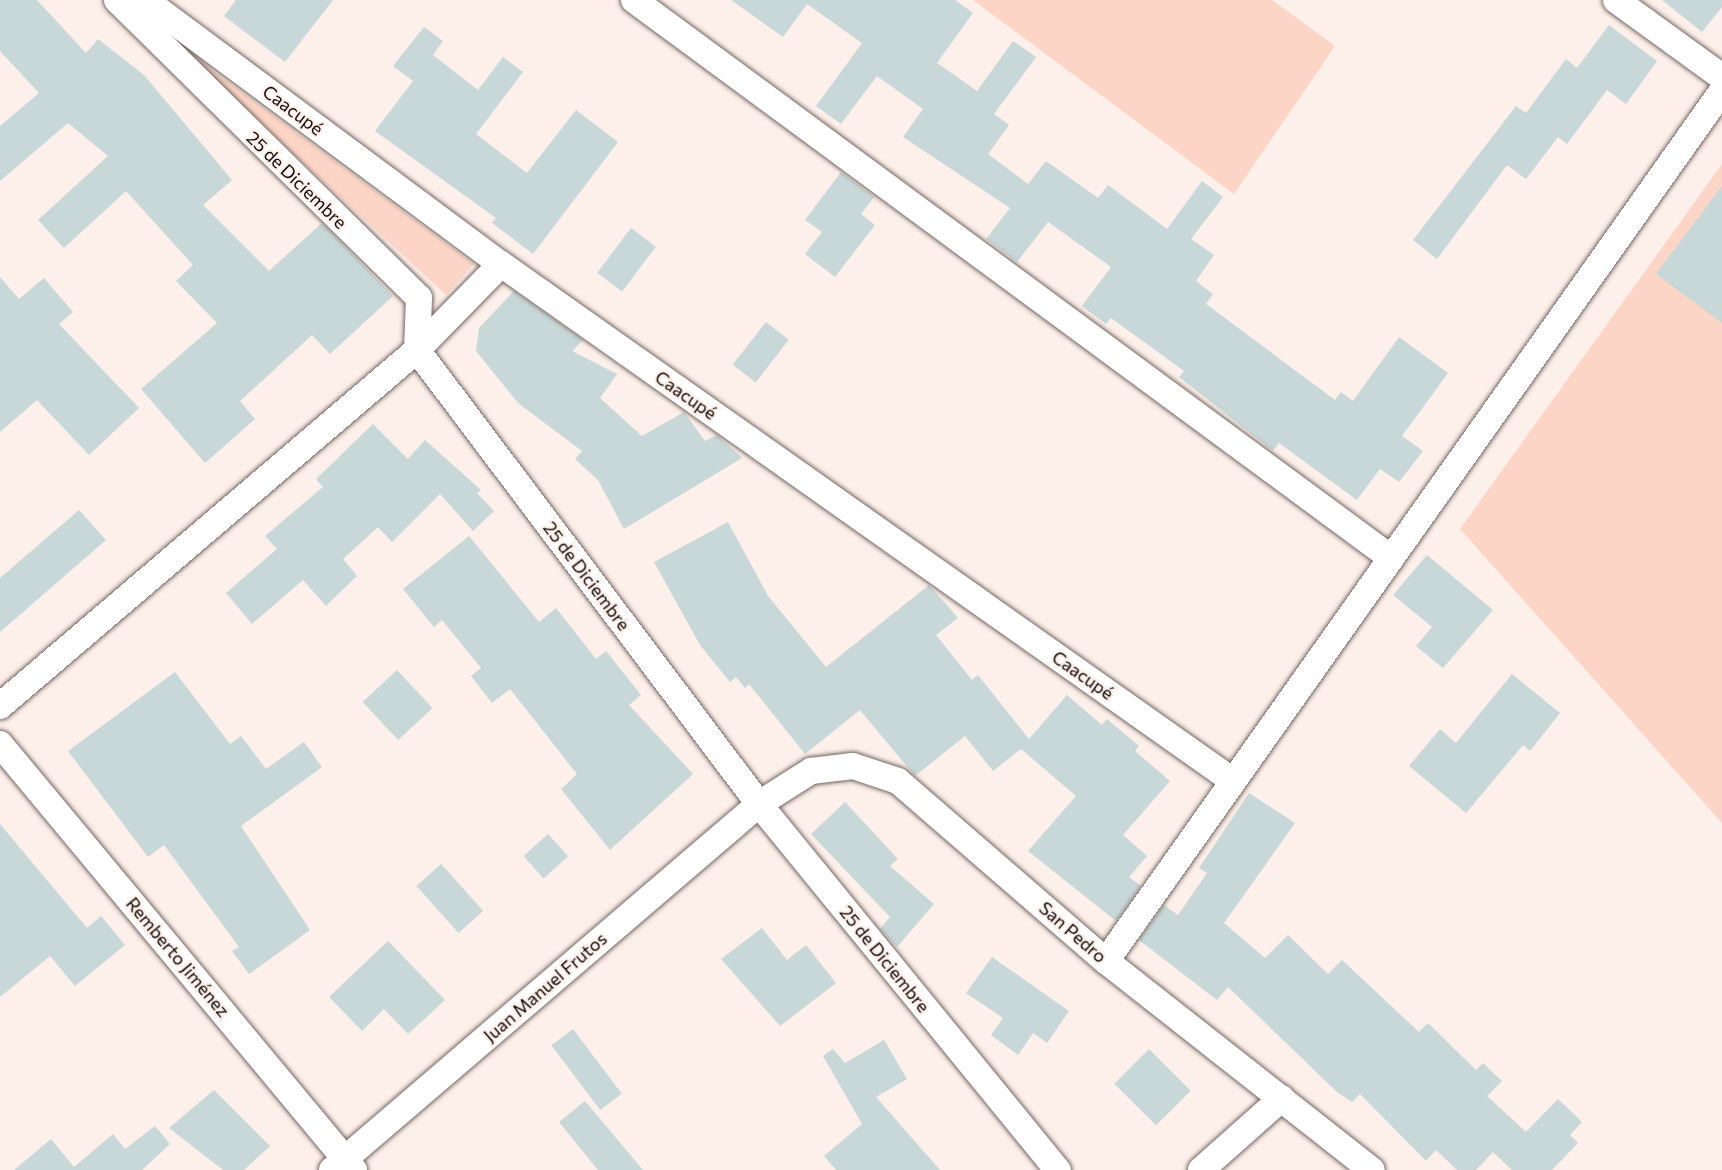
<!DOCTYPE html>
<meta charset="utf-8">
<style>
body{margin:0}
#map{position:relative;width:1722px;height:1170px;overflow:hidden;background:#fdefe9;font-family:Commissioner,sans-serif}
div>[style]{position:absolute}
.green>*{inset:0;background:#fdd5c6}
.building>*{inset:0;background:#c8d8d8;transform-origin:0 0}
.roads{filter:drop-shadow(0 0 2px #746763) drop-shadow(0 0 2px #746763)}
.minor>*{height:26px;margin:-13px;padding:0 13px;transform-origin:13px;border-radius:13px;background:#fff}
span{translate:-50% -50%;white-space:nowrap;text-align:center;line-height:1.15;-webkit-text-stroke:4.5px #fdefe9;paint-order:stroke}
.street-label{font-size:18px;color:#0f0b09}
</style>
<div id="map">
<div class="green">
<div style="clip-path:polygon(973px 0,1272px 0,1335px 46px,1234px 194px)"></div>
<div style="clip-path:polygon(171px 40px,474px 264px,446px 295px)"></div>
<div style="clip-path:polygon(1722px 164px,1722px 823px,1460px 529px)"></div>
</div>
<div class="building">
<div style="clip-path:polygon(0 0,37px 0,86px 53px,98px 39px,144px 75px,232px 180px,203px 205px,269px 271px,322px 223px,393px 296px,330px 354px,312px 335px,240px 401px,255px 419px,205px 463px,141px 389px,217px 323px,176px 281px,193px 265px,126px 191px,64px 248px,38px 220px,108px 156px,68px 123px,0 181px,0 126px,39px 93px,0 51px)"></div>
<div style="clip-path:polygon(236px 0,333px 0,285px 62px,224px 16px)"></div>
<div style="clip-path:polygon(731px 0,955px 0,973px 13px,937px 63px,977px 91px,1013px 41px,1036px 57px,994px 114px,1009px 125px,988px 154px,1028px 184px,1046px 161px,1098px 198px,1108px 185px,1167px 229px,1202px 181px,1223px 197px,1191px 239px,1214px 255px,1196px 281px,1213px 294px,1206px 304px,1335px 400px,1341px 392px,1353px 401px,1399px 337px,1448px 373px,1402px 436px,1423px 451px,1399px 482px,1380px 469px,1357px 500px,1279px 443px,1273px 451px,1179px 377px,1184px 371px,1111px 318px,1106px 324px,1082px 306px,1111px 267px,1048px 222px,1017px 262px,986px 239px,1010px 208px,903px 137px,923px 109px,877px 76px,841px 124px,816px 106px,862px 43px,807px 4px,783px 37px)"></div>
<div style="clip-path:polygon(1662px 0,1722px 0,1722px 7px,1702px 32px)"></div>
<div style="clip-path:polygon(1609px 25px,1657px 61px,1626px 104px,1607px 90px,1567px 144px,1558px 137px,1526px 179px,1507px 165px,1437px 259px,1413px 240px,1516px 106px,1526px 113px,1566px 59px,1577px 68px)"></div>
<div style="clip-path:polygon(424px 27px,443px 41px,433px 55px,478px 90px,503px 57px,523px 72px,476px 134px,527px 173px,576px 110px,618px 142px,533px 254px,492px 223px,496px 218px,375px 131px,413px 81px,393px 66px)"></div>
<div style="clip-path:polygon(841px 172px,874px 197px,861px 214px,875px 225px,835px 277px,805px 254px,822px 232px,805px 220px)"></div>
<div style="clip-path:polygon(1722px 186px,1722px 323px,1656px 274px)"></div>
<div style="left:631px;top:228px;width:31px;height:56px;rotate:37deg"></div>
<div style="clip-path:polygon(0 277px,19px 299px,44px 278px,73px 312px,59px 324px,139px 408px,89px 455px,37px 400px,0 432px)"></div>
<div style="clip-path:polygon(514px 291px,583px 340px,572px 351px,617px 374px,600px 398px,642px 436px,684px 412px,705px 441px,717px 435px,742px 458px,624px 529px,598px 480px,575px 459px,582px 451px,518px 403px,476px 351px,479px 328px)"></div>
<div style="left:766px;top:322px;width:29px;height:54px;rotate:38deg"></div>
<div style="clip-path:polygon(373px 424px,408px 459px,425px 440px,481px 490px,477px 493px,494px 511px,473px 531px,440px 494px,392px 542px,378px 527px,343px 559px,357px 576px,326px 606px,303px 580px,252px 624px,226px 593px,277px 549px,265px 536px,323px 487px,316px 479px)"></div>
<div style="clip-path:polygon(79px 510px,106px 540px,0 632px,0 578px)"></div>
<div style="clip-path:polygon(728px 522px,768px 596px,826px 667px,929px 585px,958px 618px,936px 635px,972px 680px,978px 675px,1029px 739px,1067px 695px,1102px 725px,1107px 719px,1139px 746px,1135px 751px,1170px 781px,1123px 835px,1147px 856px,1129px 877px,1141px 886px,1116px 921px,1028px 851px,1076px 796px,1021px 749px,993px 771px,965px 736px,915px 776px,860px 710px,805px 754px,749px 684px,745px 688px,736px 677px,730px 682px,700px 645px,654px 562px)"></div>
<div style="clip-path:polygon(469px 536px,539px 622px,556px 608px,596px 659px,606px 651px,641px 695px,629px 705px,693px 774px,610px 850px,561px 789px,577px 774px,510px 689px,492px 703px,471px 676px,481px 668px,442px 620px,434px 627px,403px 589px)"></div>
<div style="clip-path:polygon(1427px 555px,1493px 610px,1443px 668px,1416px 646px,1432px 627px,1393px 595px)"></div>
<div style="left:397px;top:670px;width:52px;height:47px;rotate:47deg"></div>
<div style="clip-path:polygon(175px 672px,230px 744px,241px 736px,266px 769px,304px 742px,322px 767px,241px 826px,310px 930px,249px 974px,232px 951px,239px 947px,164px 845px,148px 857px,68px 751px)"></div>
<div style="clip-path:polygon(1512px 674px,1560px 713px,1530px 751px,1523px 745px,1466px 813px,1409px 766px,1440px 729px,1456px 743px)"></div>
<div style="clip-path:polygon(1249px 793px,1295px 823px,1224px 923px,1265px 958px,1288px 935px,1328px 974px,1342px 960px,1419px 1032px,1428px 1023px,1476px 1070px,1483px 1063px,1502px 1081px,1487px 1096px,1526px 1132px,1558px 1099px,1582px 1122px,1570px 1135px,1578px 1143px,1552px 1170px,1512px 1170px,1493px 1152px,1476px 1170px,1457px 1170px,1436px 1150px,1426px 1161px,1360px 1094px,1352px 1102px,1337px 1092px,1228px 987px,1217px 1000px,1139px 940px,1164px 905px,1178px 915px,1207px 873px,1199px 868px)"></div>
<div style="clip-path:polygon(845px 802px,898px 859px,890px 866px,934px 904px,897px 947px,880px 929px,890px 917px,811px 834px)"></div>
<div style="clip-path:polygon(0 824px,87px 928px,101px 916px,125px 945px,75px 986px,50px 956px,0 997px)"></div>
<div style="left:548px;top:834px;width:30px;height:33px;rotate:48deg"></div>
<div style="left:441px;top:864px;width:63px;height:33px;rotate:48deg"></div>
<div style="clip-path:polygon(762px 928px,787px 960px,806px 945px,836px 983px,780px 1026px,721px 959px)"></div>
<div style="clip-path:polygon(388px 941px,445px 1000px,408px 1034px,384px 1009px,362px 1031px,329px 997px)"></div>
<div style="clip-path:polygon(992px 957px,1069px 1011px,1047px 1043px,1033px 1033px,1018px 1055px,991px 1035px,1003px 1018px,966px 993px)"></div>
<div style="left:573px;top:1029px;width:81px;height:27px;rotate:53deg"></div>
<div style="clip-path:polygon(884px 1040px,907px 1079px,876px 1097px,940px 1170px,836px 1170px,824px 1156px,862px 1124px,823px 1056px,833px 1049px,845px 1063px)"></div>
<div style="left:1149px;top:1049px;width:59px;height:49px;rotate:45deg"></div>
<div style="clip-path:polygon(214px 1090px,270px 1146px,244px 1170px,223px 1170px,169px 1128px)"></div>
<div style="clip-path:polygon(585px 1101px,643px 1170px,598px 1170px,559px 1122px)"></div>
<div style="clip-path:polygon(155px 1126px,170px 1144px,142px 1170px,14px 1170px,51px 1139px,74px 1167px,113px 1134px,125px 1149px)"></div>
</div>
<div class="roads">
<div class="minor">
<div style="left:117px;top:0;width:424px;rotate:44.6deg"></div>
<div style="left:419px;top:298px;width:52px;rotate:92.2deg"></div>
<div style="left:417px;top:350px;width:568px;rotate:53.01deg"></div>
<div style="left:759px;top:804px;width:473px;rotate:50.8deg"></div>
<div style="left:145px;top:0;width:443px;rotate:36.6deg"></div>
<div style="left:501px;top:264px;width:896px;rotate:35.23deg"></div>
<div style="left:634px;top:0;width:940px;rotate:36.39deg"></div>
<div style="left:1616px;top:0;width:131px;rotate:36deg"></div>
<div style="left:0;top:706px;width:548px;rotate:-40.49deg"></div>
<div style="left:417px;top:350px;width:120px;rotate:-45.7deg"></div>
<div style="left:0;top:744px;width:554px;rotate:50.27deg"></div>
<div style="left:1106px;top:961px;width:1066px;rotate:-54.7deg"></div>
<div style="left:332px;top:1170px;width:562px;rotate:-40.6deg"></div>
<div style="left:759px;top:804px;width:62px;rotate:-32.4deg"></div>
<div style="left:811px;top:771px;width:42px;rotate:-6.8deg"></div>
<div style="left:853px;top:766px;width:47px;rotate:18.4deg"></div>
<div style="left:898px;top:781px;width:275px;rotate:40.9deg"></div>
<div style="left:1106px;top:961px;width:338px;rotate:38.2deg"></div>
<div style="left:1201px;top:1170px;width:108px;rotate:-41.6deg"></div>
</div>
</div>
<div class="street-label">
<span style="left:293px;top:110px;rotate:37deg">Caacupé</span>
<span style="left:297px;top:180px;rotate:44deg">25 de Diciembre</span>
<span style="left:686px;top:395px;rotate:35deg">Caacupé</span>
<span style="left:587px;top:576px;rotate:53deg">25 de Diciembre</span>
<span style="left:1083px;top:675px;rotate:35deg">Caacupé</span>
<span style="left:1073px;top:932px;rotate:41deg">San Pedro</span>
<span style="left:178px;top:957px;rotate:50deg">Remberto Jiménez</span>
<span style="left:885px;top:959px;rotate:51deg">25 de Diciembre</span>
<span style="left:545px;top:987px;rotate:-41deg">Juan Manuel Frutos</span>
</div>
</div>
